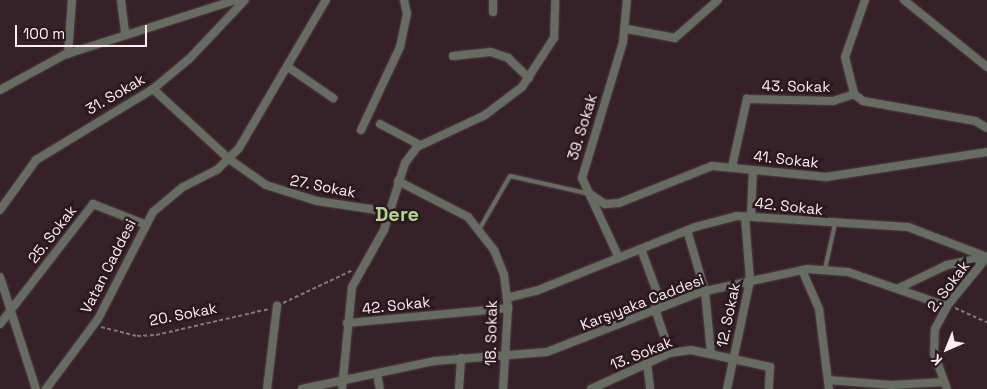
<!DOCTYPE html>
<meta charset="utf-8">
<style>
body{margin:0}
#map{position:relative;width:987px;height:389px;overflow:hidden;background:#352127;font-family:"Space Grotesk",sans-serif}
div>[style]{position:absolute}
.path>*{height:2px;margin-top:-1px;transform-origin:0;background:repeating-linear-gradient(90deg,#867479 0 4px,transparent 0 6.5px)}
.roads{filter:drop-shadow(0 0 1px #513e43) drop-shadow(0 0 1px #513e43)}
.lane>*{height:4px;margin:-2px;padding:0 2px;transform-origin:2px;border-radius:2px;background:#676c63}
.street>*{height:8px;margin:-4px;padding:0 4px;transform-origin:4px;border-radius:4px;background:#676c63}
span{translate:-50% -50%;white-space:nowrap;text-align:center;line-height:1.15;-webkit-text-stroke:5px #2b181e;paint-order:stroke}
.street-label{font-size:15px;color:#fcedf1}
.district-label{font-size:20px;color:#b0d691;font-weight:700}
.north{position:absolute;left:922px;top:324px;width:50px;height:50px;-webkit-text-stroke:4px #2b181e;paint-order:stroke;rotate:224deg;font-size:14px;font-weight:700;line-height:20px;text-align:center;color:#fcedf1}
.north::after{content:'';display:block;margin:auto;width:18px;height:22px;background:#fcedf1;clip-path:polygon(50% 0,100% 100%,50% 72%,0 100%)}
.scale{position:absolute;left:15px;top:25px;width:132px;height:22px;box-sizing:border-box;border:2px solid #fcedf1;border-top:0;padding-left:6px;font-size:15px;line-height:18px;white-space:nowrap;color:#fcedf1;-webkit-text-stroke:4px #2b181e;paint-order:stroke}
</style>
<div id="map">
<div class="path">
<div style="left:283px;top:303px;width:77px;rotate:-25.2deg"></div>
<div style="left:955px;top:308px;width:35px;rotate:24deg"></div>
<div style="left:101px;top:327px;width:37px;rotate:14deg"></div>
<div style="left:137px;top:336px;width:19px;rotate:-3deg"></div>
<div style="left:156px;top:335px;width:116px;rotate:-13deg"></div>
</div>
<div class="roads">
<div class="lane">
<div style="left:480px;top:228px;width:60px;rotate:-60deg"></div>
<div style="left:510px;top:176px;width:82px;rotate:12.7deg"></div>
<div style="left:825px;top:269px;width:46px;rotate:-77.5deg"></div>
</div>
<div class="street">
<div style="left:121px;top:0;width:35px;rotate:83deg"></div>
<div style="left:493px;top:0;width:12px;rotate:90deg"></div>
<div style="left:865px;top:0;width:60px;rotate:109.3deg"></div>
<div style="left:845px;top:57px;width:38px;rotate:76deg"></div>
<div style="left:854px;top:94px;width:11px;rotate:38deg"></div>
<div style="left:863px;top:101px;width:114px;rotate:10.1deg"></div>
<div style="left:975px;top:121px;width:14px;rotate:30deg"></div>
<div style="left:904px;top:0;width:107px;rotate:38.9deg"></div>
<div style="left:627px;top:29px;width:49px;rotate:10.6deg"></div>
<div style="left:675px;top:38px;width:57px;rotate:-41.5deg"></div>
<div style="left:68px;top:54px;width:54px;rotate:-85.8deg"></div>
<div style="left:453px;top:56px;width:38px;rotate:-6deg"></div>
<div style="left:491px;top:52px;width:18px;rotate:19deg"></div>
<div style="left:508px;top:58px;width:29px;rotate:44deg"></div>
<div style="left:288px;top:67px;width:55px;rotate:34.6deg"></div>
<div style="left:153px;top:89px;width:103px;rotate:42.6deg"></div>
<div style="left:229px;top:159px;width:45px;rotate:35.1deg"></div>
<div style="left:266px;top:185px;width:53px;rotate:17.4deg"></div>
<div style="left:317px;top:201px;width:74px;rotate:8.6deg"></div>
<div style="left:0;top:90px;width:73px;rotate:-28.7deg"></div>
<div style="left:64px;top:55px;width:180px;rotate:-17.8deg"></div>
<div style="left:380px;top:124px;width:45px;rotate:27.7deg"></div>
<div style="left:361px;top:130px;width:92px;rotate:-64.8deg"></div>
<div style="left:400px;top:47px;width:34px;rotate:-78deg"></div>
<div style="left:407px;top:14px;width:14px;rotate:-102deg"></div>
<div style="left:732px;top:167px;width:70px;rotate:-77.6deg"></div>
<div style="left:747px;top:99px;width:86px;rotate:1.3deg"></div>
<div style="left:833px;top:101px;width:22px;rotate:-18deg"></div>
<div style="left:398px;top:181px;width:79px;rotate:27.2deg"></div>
<div style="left:468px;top:217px;width:42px;rotate:51.8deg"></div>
<div style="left:494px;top:250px;width:27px;rotate:68deg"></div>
<div style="left:504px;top:275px;width:33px;rotate:83deg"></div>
<div style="left:508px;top:308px;width:81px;rotate:93.5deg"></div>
<div style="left:590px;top:194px;width:18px;rotate:34deg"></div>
<div style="left:605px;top:204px;width:14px;rotate:-4deg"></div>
<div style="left:619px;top:203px;width:100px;rotate:-21.7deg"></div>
<div style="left:712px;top:166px;width:115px;rotate:5.5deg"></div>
<div style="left:826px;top:177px;width:163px;rotate:-8.8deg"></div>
<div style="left:0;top:210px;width:62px;rotate:-54.2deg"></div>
<div style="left:36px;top:160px;width:137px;rotate:-31.3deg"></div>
<div style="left:153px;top:89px;width:47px;rotate:-39.8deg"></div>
<div style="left:189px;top:59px;width:81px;rotate:-46.5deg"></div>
<div style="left:751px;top:215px;width:45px;rotate:-87.5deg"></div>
<div style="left:687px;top:230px;width:64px;rotate:73.6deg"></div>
<div style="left:705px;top:291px;width:62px;rotate:84.5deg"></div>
<div style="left:641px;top:249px;width:49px;rotate:69.7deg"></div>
<div style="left:658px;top:295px;width:14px;rotate:102deg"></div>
<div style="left:655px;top:309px;width:46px;rotate:71.2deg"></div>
<div style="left:619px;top:258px;width:88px;rotate:-114.8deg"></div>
<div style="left:582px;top:178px;width:142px;rotate:-73.2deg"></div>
<div style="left:623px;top:42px;width:42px;rotate:-84.6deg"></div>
<div style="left:802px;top:270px;width:43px;rotate:66.4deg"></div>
<div style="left:819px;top:309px;width:81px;rotate:82.9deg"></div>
<div style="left:0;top:277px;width:118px;rotate:72.2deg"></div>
<div style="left:899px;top:288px;width:53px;rotate:-25.6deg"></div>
<div style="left:947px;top:265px;width:41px;rotate:-11.3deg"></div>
<div style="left:507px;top:298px;width:30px;rotate:-14deg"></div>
<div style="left:536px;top:291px;width:171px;rotate:-21.9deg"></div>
<div style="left:695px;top:227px;width:43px;rotate:-14.7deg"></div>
<div style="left:737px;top:216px;width:171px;rotate:3.7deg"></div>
<div style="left:908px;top:227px;width:85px;rotate:20.8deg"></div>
<div style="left:347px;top:323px;width:162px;rotate:-5.3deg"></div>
<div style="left:0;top:324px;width:152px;rotate:-52.2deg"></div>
<div style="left:93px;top:204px;width:55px;rotate:21.4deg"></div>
<div style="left:647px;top:363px;width:26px;rotate:83deg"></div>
<div style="left:377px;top:374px;width:15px;rotate:79deg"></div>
<div style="left:828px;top:380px;width:64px;rotate:4.5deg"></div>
<div style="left:892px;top:385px;width:52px;rotate:-3.3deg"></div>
<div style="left:46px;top:389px;width:87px;rotate:-53.4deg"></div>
<div style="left:98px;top:319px;width:120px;rotate:-62.8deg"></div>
<div style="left:153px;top:212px;width:39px;rotate:-40deg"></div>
<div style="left:183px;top:187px;width:38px;rotate:-27deg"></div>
<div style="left:217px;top:170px;width:31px;rotate:-45deg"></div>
<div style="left:239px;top:148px;width:172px;rotate:-59.6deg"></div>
<div style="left:267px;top:389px;width:84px;rotate:-83.1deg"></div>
<div style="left:302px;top:389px;width:136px;rotate:-11.9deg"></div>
<div style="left:435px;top:361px;width:112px;rotate:-4.6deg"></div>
<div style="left:547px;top:352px;width:165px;rotate:-21.3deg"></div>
<div style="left:701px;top:292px;width:108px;rotate:-12.2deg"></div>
<div style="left:807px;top:269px;width:41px;rotate:4.2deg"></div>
<div style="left:848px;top:272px;width:105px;rotate:19deg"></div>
<div style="left:342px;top:389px;width:102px;rotate:-84.4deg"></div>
<div style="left:352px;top:287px;width:65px;rotate:-60.7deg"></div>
<div style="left:384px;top:230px;width:70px;rotate:-72.6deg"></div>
<div style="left:405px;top:163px;width:20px;rotate:-53deg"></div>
<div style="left:417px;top:147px;width:75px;rotate:-25.2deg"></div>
<div style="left:485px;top:115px;width:46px;rotate:-37.1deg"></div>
<div style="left:522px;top:87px;width:59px;rotate:-56.9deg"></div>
<div style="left:554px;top:38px;width:38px;rotate:-88deg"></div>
<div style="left:459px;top:389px;width:31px;rotate:-86deg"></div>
<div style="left:591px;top:389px;width:87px;rotate:-24.5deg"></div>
<div style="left:670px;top:353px;width:21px;rotate:-8deg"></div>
<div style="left:691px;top:350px;width:81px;rotate:12.1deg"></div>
<div style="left:770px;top:367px;width:22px;rotate:93deg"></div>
<div style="left:727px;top:389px;width:110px;rotate:-78deg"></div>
<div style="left:750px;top:281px;width:65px;rotate:-94.4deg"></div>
<div style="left:947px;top:389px;width:37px;rotate:-110deg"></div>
<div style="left:934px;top:354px;width:25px;rotate:-88deg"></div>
<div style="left:935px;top:329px;width:26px;rotate:-62deg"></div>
<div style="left:947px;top:306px;width:63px;rotate:-50.8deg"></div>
</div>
</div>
<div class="street-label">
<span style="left:796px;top:86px;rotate:1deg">43. Sokak</span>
<span style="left:115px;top:94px;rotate:-30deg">31. Sokak</span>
<span style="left:582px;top:127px;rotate:-73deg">39. Sokak</span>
<span style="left:786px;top:159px;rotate:6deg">41. Sokak</span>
<span style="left:323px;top:186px;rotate:11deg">27. Sokak</span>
<span style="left:789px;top:206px;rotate:6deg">42. Sokak</span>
<span style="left:52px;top:234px;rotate:-52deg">25. Sokak</span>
<span style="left:108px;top:266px;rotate:-63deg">Vatan Caddesi</span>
<span style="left:948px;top:286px;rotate:-53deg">2. Sokak</span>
<span style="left:642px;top:302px;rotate:-21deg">Karşıyaka Caddesi</span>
<span style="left:396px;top:305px;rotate:-6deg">42. Sokak</span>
<span style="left:183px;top:314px;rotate:-11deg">20. Sokak</span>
<span style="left:728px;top:315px;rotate:-78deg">12. Sokak</span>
<span style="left:491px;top:333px;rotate:-89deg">18. Sokak</span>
<span style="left:641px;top:353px;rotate:-22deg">13. Sokak</span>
</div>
<div class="district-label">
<span style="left:397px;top:214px">Dere</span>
</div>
<div class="north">K</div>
<div class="scale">100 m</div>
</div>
